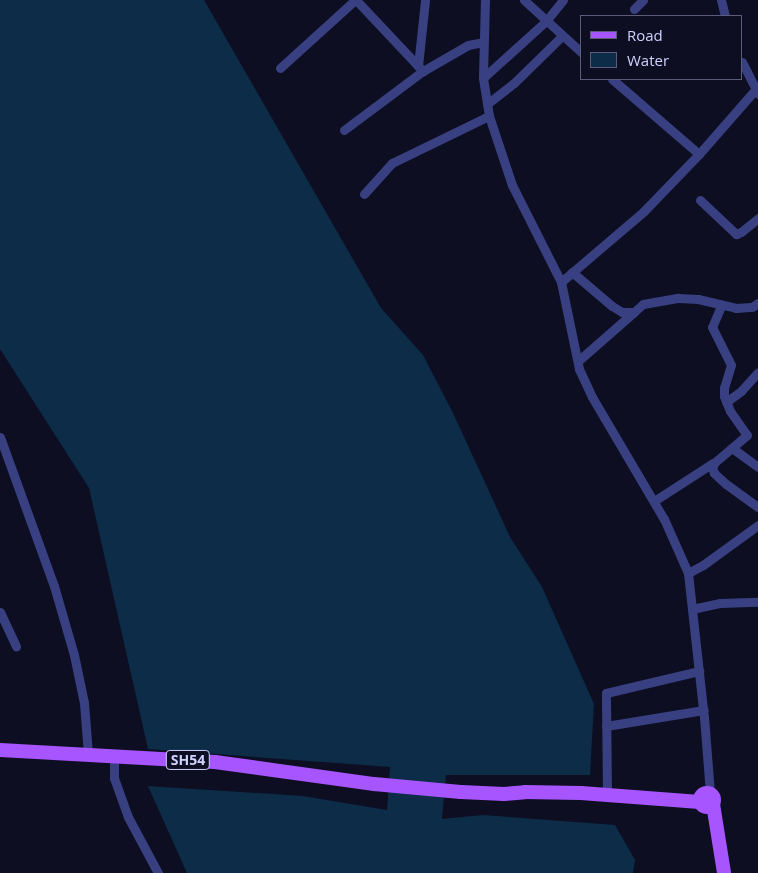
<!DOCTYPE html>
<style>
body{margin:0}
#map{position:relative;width:758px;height:873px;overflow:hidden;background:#0e0e22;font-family:"Open Sans",sans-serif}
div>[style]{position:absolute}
.water>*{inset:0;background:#0c2c48}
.street>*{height:9px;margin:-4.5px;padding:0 4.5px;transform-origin:4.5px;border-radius:4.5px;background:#384082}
.primary>*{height:14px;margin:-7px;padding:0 7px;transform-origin:7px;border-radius:7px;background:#a756ff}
.primary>.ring{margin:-7px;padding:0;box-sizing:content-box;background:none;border:14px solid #a756ff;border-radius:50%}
span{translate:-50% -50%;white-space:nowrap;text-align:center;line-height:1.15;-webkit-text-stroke:5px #0e0e22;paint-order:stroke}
.shield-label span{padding:1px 4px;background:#0e0e22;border:1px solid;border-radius:4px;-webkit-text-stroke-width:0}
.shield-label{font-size:14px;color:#cfd1ff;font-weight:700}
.legend{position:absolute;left:580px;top:15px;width:162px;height:65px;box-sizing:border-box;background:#0e0e22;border:1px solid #5b5c7a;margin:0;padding:6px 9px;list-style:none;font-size:15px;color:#cfd1ff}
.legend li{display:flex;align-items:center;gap:10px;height:25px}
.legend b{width:25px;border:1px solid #5b5c7a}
</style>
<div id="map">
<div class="water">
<div style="clip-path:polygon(0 0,204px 0,381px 308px,423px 355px,453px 413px,510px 537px,542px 587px,594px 704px,590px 775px,446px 775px,442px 819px,483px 815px,615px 825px,635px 860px,633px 873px,187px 873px,148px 786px,303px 796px,387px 810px,390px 767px,148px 749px,89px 488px,0 349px)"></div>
</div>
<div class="street">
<div style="left:356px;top:0;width:98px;rotate:46.7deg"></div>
<div style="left:485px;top:0;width:78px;rotate:91.5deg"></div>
<div style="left:483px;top:78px;width:38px;rotate:81deg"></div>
<div style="left:489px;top:116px;width:73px;rotate:71.6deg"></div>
<div style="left:512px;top:185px;width:109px;rotate:63.2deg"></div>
<div style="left:561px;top:282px;width:89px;rotate:78.3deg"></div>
<div style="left:579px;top:369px;width:31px;rotate:65deg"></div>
<div style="left:592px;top:397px;width:142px;rotate:59.5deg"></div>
<div style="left:664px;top:519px;width:59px;rotate:66deg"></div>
<div style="left:688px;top:573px;width:145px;rotate:83.7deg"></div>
<div style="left:704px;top:717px;width:76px;rotate:85.5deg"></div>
<div style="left:524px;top:0;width:79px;rotate:42.4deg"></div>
<div style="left:721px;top:0;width:16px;rotate:76deg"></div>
<div style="left:634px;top:9px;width:13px;rotate:-45deg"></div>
<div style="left:742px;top:62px;width:36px;rotate:63deg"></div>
<div style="left:418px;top:66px;width:66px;rotate:-83.9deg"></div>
<div style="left:280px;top:68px;width:101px;rotate:-42.2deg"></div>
<div style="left:483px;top:78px;width:85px;rotate:-42.1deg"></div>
<div style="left:546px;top:21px;width:27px;rotate:-51deg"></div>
<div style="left:612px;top:79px;width:115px;rotate:40.8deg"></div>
<div style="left:487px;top:104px;width:34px;rotate:-38deg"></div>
<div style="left:514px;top:83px;width:67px;rotate:-44.4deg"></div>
<div style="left:344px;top:130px;width:99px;rotate:-36.8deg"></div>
<div style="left:423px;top:71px;width:52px;rotate:-30deg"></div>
<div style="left:468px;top:45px;width:15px;rotate:-11deg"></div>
<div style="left:364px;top:194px;width:42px;rotate:-47.9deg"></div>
<div style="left:392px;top:163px;width:108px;rotate:-25.9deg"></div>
<div style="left:700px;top:200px;width:50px;rotate:43.4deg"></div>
<div style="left:736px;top:234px;width:5px;rotate:-22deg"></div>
<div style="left:741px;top:232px;width:22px;rotate:-39deg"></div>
<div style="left:572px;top:272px;width:52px;rotate:40.4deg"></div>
<div style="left:612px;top:306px;width:12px;rotate:31deg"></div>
<div style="left:622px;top:312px;width:12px"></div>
<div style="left:634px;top:312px;width:12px;rotate:-42deg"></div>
<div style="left:643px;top:304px;width:36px;rotate:-10deg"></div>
<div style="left:678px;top:298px;width:20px;rotate:3deg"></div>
<div style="left:698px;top:299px;width:39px;rotate:13deg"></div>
<div style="left:736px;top:308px;width:16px;rotate:-4deg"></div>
<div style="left:752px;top:307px;width:7px;rotate:-34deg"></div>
<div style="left:561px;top:282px;width:109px;rotate:-40.5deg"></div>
<div style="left:644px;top:211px;width:79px;rotate:-46deg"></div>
<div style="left:699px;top:154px;width:85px;rotate:-48.8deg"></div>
<div style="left:721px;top:306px;width:23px;rotate:113deg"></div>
<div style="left:712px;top:327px;width:42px;rotate:63.4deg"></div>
<div style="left:731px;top:365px;width:24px;rotate:107deg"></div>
<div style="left:724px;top:388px;width:8px;rotate:90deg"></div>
<div style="left:724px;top:396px;width:16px;rotate:68deg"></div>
<div style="left:730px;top:411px;width:29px;rotate:55deg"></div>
<div style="left:747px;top:435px;width:42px;rotate:139.8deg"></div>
<div style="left:715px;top:462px;width:6px;rotate:121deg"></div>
<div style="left:712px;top:467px;width:6px;rotate:72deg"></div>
<div style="left:714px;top:473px;width:16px;rotate:43deg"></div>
<div style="left:726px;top:484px;width:39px;rotate:36deg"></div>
<div style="left:578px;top:361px;width:74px;rotate:-41.2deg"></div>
<div style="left:726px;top:402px;width:19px;rotate:-36deg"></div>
<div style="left:741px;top:391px;width:25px;rotate:-48deg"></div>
<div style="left:0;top:437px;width:158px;rotate:70.1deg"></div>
<div style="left:54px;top:586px;width:72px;rotate:73.8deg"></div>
<div style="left:74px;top:655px;width:49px;rotate:78.2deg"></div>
<div style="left:84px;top:703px;width:51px;rotate:85.5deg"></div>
<div style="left:732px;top:448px;width:32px;rotate:36deg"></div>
<div style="left:654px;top:501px;width:70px;rotate:-32.8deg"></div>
<div style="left:688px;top:573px;width:17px;rotate:-28deg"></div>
<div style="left:703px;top:565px;width:68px;rotate:-36deg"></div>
<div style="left:692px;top:609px;width:29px;rotate:-12deg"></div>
<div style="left:720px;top:603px;width:38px;rotate:-2deg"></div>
<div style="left:0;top:612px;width:38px;rotate:65deg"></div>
<div style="left:606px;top:726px;width:99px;rotate:-9.3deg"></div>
<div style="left:114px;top:755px;width:23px;rotate:90deg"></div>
<div style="left:114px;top:778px;width:41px;rotate:70.3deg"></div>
<div style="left:128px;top:817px;width:64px;rotate:61.8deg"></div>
<div style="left:607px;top:794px;width:101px;rotate:-90.6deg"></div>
<div style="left:606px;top:693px;width:96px;rotate:-13.3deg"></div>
</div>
<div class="primary">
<div style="left:0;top:750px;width:215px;rotate:3.2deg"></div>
<div style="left:215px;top:762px;width:161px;rotate:7.9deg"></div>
<div style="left:374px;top:784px;width:87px;rotate:5.3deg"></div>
<div style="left:461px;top:792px;width:43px;rotate:2.7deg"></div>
<div style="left:504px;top:794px;width:21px;rotate:-5deg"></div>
<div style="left:525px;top:792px;width:56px;rotate:1deg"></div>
<div style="left:581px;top:793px;width:119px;rotate:4.3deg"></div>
<div class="ring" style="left:700px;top:793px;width:0;height:0"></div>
<div style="left:713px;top:804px;width:70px;rotate:80.9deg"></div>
</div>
<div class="shield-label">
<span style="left:188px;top:760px">SH54</span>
</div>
<ul class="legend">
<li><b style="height:6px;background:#a756ff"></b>Road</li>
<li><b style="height:14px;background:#0c2c48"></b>Water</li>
</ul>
</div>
